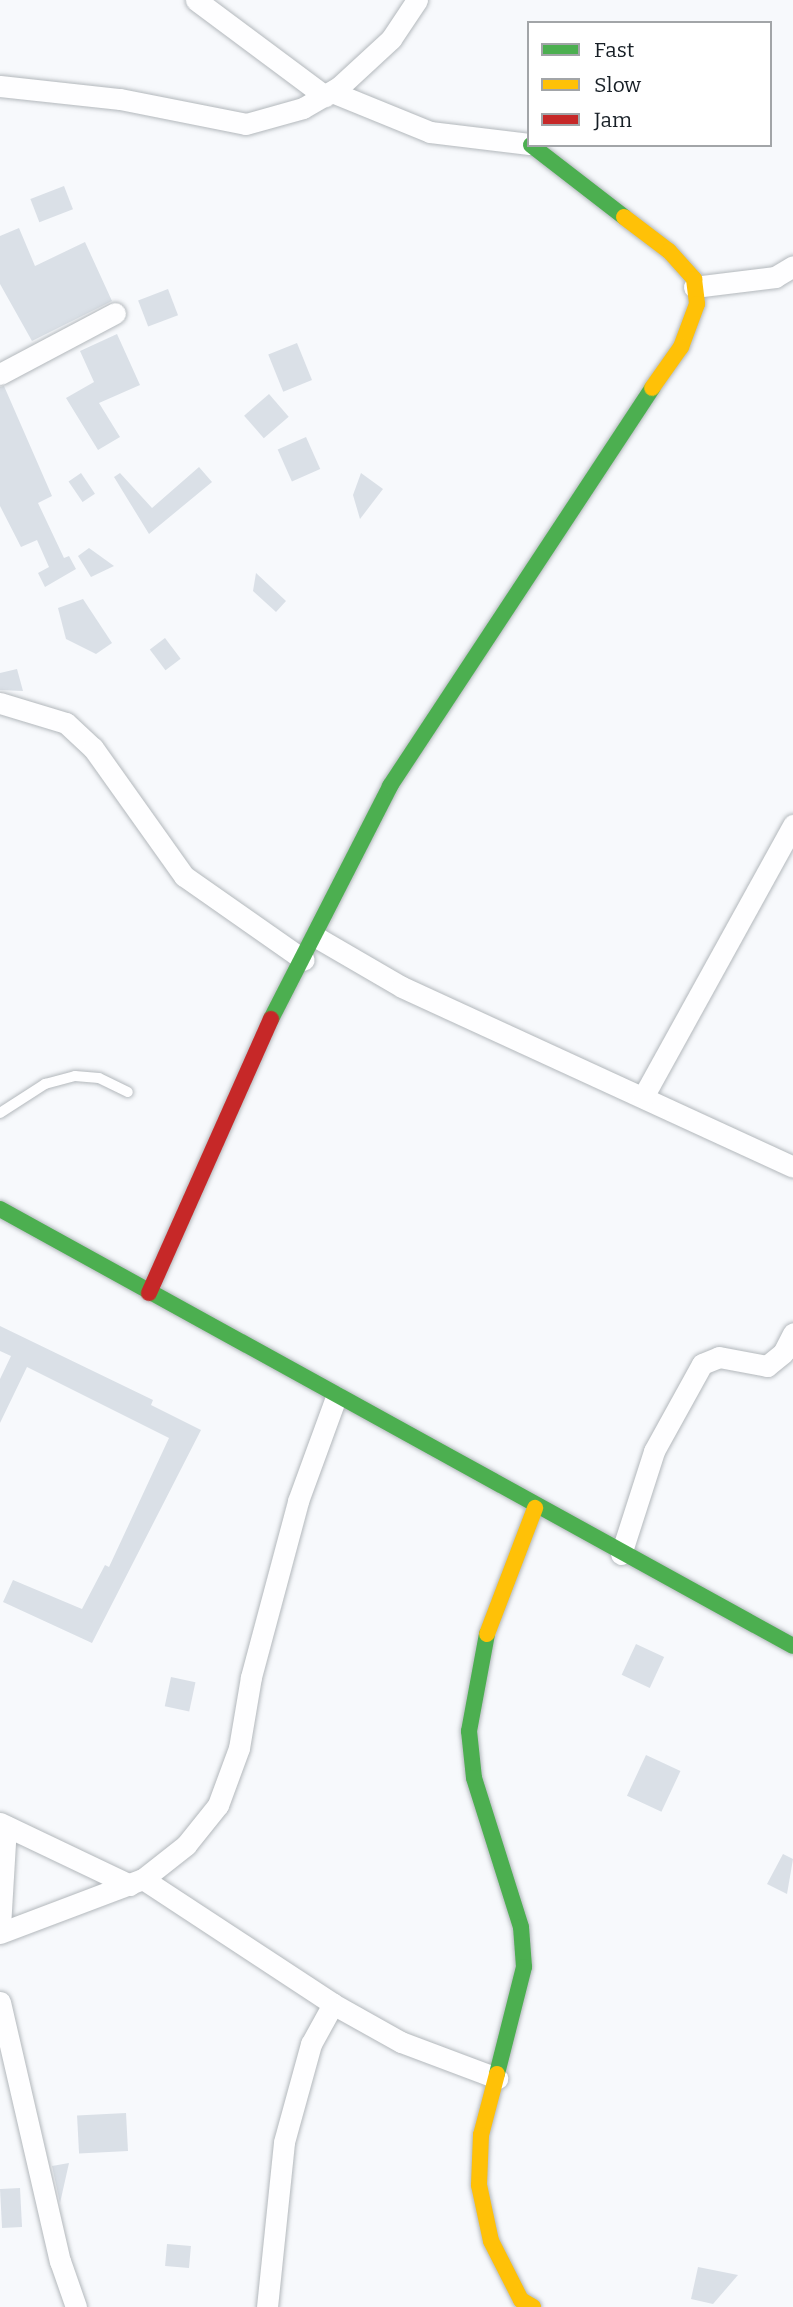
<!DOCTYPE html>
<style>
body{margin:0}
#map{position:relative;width:793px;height:2307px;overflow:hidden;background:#f7f9fc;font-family:Bitter,serif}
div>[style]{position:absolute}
.building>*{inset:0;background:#dae0e7;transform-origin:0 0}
.roads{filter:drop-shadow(0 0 2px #b3b8bc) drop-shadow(0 0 2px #b3b8bc)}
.lane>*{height:10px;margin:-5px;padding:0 5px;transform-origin:5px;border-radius:5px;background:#fefeff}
.street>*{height:21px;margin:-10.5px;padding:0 10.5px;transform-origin:10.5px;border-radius:10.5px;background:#fefeff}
.fast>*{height:16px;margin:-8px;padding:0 8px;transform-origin:8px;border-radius:8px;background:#4caf50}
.slow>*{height:16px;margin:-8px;padding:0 8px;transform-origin:8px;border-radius:8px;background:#ffc107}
.jam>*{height:16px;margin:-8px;padding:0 8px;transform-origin:8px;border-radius:8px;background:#c62828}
span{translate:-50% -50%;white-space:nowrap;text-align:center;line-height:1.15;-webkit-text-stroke:5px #fff;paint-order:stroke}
.legend{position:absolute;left:527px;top:21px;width:245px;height:126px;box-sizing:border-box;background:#fff;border:2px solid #a2a5a8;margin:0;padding:9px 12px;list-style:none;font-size:21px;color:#171f26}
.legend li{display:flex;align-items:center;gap:14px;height:35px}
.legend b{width:35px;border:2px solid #a2a5a8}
</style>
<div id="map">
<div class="building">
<div style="left:64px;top:186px;width:25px;height:36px;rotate:69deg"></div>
<div style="clip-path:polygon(19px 228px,35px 266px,85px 242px,112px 301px,32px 341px,0 284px,0 236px)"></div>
<div style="left:168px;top:289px;width:28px;height:32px;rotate:69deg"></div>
<div style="clip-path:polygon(117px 334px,140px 385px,99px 403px,120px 437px,98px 450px,66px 398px,94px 382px,80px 351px)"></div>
<div style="left:297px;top:343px;width:40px;height:31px;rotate:68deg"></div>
<div style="clip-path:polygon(4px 386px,52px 496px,38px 503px,64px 558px,69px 556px,76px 569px,45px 587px,38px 573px,49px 567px,37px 540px,21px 547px,0 506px,0 387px)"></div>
<div style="left:269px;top:394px;width:30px;height:33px;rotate:49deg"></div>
<div style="left:306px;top:437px;width:35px;height:31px;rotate:66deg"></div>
<div style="clip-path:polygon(199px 467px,212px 482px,149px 534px,114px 477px,120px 473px,152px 508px)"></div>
<div style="left:81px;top:473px;width:25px;height:15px;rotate:56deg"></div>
<div style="clip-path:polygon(361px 473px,383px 489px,360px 519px,353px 495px)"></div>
<div style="clip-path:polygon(89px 548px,114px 566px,91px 577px,78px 556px)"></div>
<div style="clip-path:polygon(256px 573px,286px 601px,276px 612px,253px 591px)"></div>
<div style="clip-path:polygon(83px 599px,112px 643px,96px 654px,66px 639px,58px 608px)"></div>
<div style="left:165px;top:638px;width:26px;height:19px;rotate:53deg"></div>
<div style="clip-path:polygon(17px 669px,23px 691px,0 690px,0 673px)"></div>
<div style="clip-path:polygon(0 1326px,153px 1400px,151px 1405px,201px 1430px,92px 1643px,3px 1602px,13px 1580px,82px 1609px,105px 1565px,109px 1567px,169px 1438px,27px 1367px,0 1423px,0 1379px,11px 1356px,0 1351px)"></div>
<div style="left:636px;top:1644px;width:31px;height:34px;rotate:25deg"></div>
<div style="left:171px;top:1677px;width:25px;height:30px;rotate:12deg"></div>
<div style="left:646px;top:1755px;width:38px;height:45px;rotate:25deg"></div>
<div style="clip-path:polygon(783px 1854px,793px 1859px,787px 1894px,767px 1884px)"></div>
<div style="left:126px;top:2113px;width:38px;height:49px;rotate:87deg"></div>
<div style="clip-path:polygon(69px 2163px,60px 2203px,52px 2166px)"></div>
<div style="left:20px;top:2188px;width:39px;height:20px;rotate:87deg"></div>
<div style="left:167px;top:2244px;width:24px;height:22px;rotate:5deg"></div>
<div style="clip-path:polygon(698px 2267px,738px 2275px,713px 2304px,691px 2299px)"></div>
</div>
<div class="roads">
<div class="lane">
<div style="left:0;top:1113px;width:54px;rotate:-32.8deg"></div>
<div style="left:45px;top:1084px;width:31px;rotate:-15deg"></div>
<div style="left:75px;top:1076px;width:24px;rotate:5deg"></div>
<div style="left:99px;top:1078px;width:32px;rotate:26deg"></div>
</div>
<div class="street">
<div style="left:196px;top:0;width:161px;rotate:36.7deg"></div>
<div style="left:0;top:86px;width:121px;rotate:6.2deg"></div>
<div style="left:120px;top:99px;width:128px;rotate:11.2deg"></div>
<div style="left:246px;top:124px;width:59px;rotate:-15.7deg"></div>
<div style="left:303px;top:108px;width:42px;rotate:-30.3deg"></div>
<div style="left:339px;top:87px;width:71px;rotate:-42.7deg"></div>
<div style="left:391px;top:39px;width:47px;rotate:-56.3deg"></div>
<div style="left:332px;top:92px;width:106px;rotate:22.2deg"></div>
<div style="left:430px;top:132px;width:100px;rotate:6.9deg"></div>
<div style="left:694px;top:287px;width:82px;rotate:-7deg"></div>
<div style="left:775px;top:277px;width:21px;rotate:-31deg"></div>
<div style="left:0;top:374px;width:130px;rotate:-27.9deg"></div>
<div style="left:0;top:703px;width:69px;rotate:16.9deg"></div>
<div style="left:66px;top:723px;width:37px;rotate:43deg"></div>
<div style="left:93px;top:748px;width:157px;rotate:54.6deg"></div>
<div style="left:184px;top:876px;width:146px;rotate:35deg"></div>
<div style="left:316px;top:937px;width:99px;rotate:30.2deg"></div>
<div style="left:402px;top:987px;width:430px;rotate:24.7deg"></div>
<div style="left:643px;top:1097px;width:311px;rotate:-61.1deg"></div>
<div style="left:621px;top:1554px;width:108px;rotate:-72.2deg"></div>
<div style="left:654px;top:1451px;width:99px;rotate:-61.1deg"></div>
<div style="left:702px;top:1364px;width:18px;rotate:-22deg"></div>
<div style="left:719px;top:1357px;width:49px;rotate:10.6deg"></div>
<div style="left:767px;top:1366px;width:21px;rotate:-39deg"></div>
<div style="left:783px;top:1353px;width:22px;rotate:-63deg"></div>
<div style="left:0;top:1823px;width:144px;rotate:25.5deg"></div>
<div style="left:143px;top:1879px;width:227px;rotate:33.3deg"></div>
<div style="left:333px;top:2004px;width:78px;rotate:29.2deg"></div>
<div style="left:401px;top:2042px;width:103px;rotate:20.6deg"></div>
<div style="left:0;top:1927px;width:101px;rotate:-86.6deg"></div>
<div style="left:0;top:1933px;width:153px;rotate:-20.7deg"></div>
<div style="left:143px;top:1879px;width:55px;rotate:-38.3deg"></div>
<div style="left:186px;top:1845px;width:51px;rotate:-51.3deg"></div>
<div style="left:218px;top:1805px;width:61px;rotate:-69.8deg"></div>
<div style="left:239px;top:1748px;width:72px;rotate:-80.4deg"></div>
<div style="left:251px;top:1677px;width:182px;rotate:-75deg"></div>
<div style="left:298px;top:1501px;width:111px;rotate:-69.9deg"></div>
<div style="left:0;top:2002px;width:266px;rotate:77deg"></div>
<div style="left:60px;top:2261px;width:49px;rotate:70.8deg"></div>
<div style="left:267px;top:2307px;width:166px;rotate:-84.1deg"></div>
<div style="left:284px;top:2142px;width:102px;rotate:-74.6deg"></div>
<div style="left:311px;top:2044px;width:46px;rotate:-61.2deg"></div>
</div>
<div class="fast">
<div style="left:531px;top:145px;width:118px;rotate:37.7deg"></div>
<div style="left:271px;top:1019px;width:262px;rotate:-62.9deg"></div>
<div style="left:390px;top:786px;width:476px;rotate:-56.6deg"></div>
<div style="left:0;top:1209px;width:905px;rotate:28.86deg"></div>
<div style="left:487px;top:1634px;width:99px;rotate:100.5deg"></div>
<div style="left:469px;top:1731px;width:47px;rotate:83.9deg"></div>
<div style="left:474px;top:1778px;width:156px;rotate:72.5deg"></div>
<div style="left:521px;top:1927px;width:40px;rotate:85.7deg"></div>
<div style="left:524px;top:1967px;width:110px;rotate:104.2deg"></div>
</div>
<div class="slow">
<div style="left:624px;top:217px;width:56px;rotate:37.1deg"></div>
<div style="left:669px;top:251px;width:38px;rotate:48deg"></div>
<div style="left:694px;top:279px;width:25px;rotate:83deg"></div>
<div style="left:697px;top:304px;width:46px;rotate:110.4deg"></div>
<div style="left:681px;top:347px;width:50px;rotate:125.3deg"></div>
<div style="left:487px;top:1634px;width:135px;rotate:-69.1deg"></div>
<div style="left:497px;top:2074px;width:63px;rotate:104.7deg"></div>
<div style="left:481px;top:2135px;width:50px;rotate:92.3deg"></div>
<div style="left:479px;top:2185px;width:57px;rotate:77.9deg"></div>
<div style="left:491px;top:2241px;width:66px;rotate:63deg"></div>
<div style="left:521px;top:2300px;width:14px;rotate:30deg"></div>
</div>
<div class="jam">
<div style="left:149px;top:1293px;width:300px;rotate:-66deg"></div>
</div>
</div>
<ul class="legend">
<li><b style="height:9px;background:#4caf50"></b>Fast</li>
<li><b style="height:9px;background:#ffc107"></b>Slow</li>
<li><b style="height:9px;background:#c62828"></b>Jam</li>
</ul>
</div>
